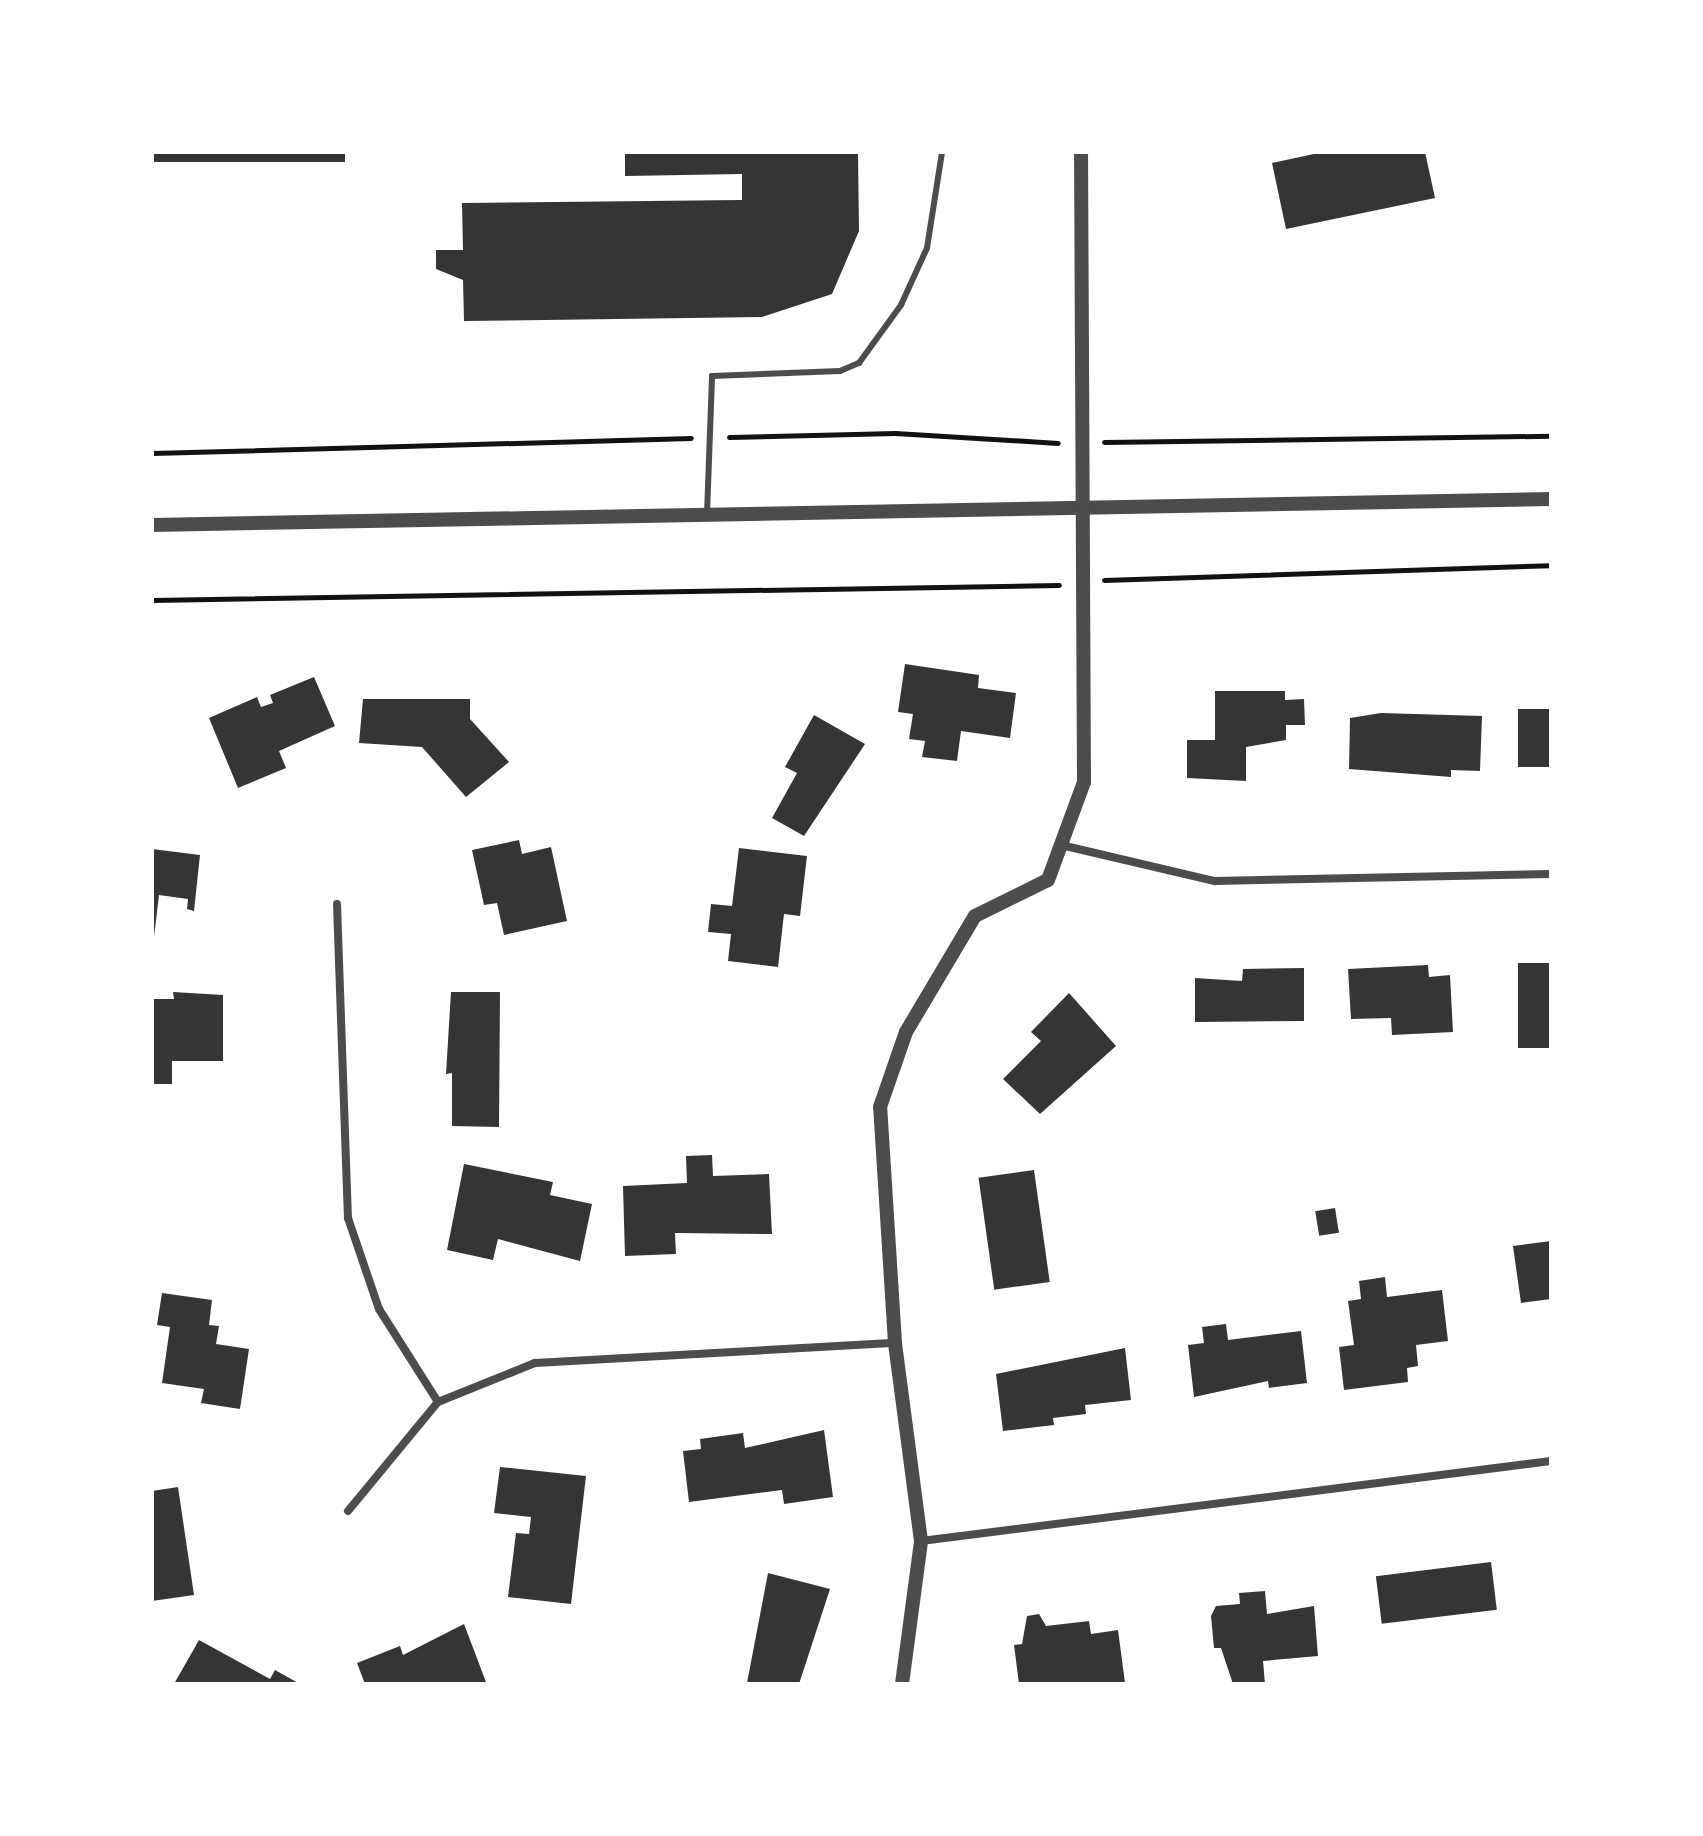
<!DOCTYPE html>
<style>
body{margin:0}
#map{position:relative;width:1703px;height:1836px;overflow:hidden;background:#fff;font-family:"Roboto Condensed",sans-serif}
div>[style]{position:absolute}
.building>*{inset:0;background:#353535;transform-origin:0 0}
.path>*{height:5px;margin:-2.5px;padding:0 2.5px;transform-origin:2.5px;border-radius:2.5px;background:#111}
.service>*{height:6px;margin:-3px;padding:0 3px;transform-origin:3px;border-radius:3px;background:#4c4c4c}
.minor>*{height:8px;margin:-4px;padding:0 4px;transform-origin:4px;border-radius:4px;background:#4c4c4c}
.tertiary>*{height:14px;margin:-7px;padding:0 7px;transform-origin:7px;border-radius:7px;background:#4c4c4c}
span{translate:-50% -50%;white-space:nowrap;text-align:center;line-height:1.15;-webkit-text-stroke:6px #fff;paint-order:stroke}
.frame{position:absolute;inset:0;border:154px solid #fff;pointer-events:none}
</style>
<div id="map">
<div class="building">
<div style="left:152px;top:152px;width:193px;height:10px"></div>
<div style="clip-path:polygon(625px 152px,858px 152px,859px 231px,832px 294px,762px 317px,464px 321px,463px 280px,436px 269px,436px 250px,463px 250px,462px 203px,742px 200px,742px 174px,625px 176px)"></div>
<div style="clip-path:polygon(1323px 152px,1425px 152px,1435px 198px,1286px 229px,1272px 163px)"></div>
<div style="clip-path:polygon(905px 664px,979px 675px,978px 688px,1016px 693px,1010px 738px,961px 731px,957px 761px,922px 757px,925px 741px,909px 739px,913px 714px,898px 712px)"></div>
<div style="clip-path:polygon(314px 677px,335px 726px,279px 751px,286px 768px,238px 788px,209px 718px,257px 697px,261px 707px,273px 703px,270px 695px)"></div>
<div style="clip-path:polygon(1215px 691px,1285px 691px,1285px 700px,1304px 699px,1305px 725px,1286px 725px,1286px 740px,1246px 747px,1246px 781px,1187px 778px,1187px 740px,1215px 740px)"></div>
<div style="clip-path:polygon(363px 699px,470px 699px,470px 719px,509px 762px,466px 797px,422px 747px,359px 743px)"></div>
<div style="left:1551px;top:709px;width:58px;height:33px;rotate:90deg"></div>
<div style="clip-path:polygon(1381px 713px,1482px 716px,1480px 771px,1451px 770px,1451px 777px,1349px 769px,1350px 718px)"></div>
<div style="clip-path:polygon(814px 715px,865px 744px,804px 836px,772px 818px,797px 773px,785px 767px)"></div>
<div style="clip-path:polygon(519px 840px,522px 854px,551px 847px,567px 921px,504px 935px,497px 903px,484px 905px,472px 850px)"></div>
<div style="clip-path:polygon(739px 848px,807px 856px,800px 916px,784px 914px,778px 967px,728px 961px,731px 934px,708px 932px,711px 904px,732px 906px)"></div>
<div style="clip-path:polygon(152px 849px,200px 855px,194px 911px,187px 909px,188px 899px,159px 895px,154px 937px)"></div>
<div style="left:1551px;top:963px;width:85px;height:33px;rotate:90deg"></div>
<div style="clip-path:polygon(1428px 965px,1429px 977px,1450px 975px,1453px 1032px,1392px 1035px,1391px 1018px,1351px 1019px,1348px 969px)"></div>
<div style="clip-path:polygon(1304px 968px,1304px 1021px,1195px 1022px,1195px 978px,1242px 981px,1243px 969px)"></div>
<div style="clip-path:polygon(173px 992px,223px 995px,223px 1061px,172px 1061px,172px 1084px,152px 1084px,152px 999px,174px 999px)"></div>
<div style="clip-path:polygon(451px 992px,500px 992px,499px 1127px,452px 1126px,452px 1073px,446px 1074px)"></div>
<div style="clip-path:polygon(1069px 993px,1116px 1046px,1040px 1114px,1003px 1079px,1041px 1041px,1031px 1032px)"></div>
<div style="clip-path:polygon(712px 1155px,713px 1176px,769px 1174px,772px 1234px,675px 1233px,676px 1254px,625px 1256px,623px 1186px,687px 1183px,686px 1156px)"></div>
<div style="clip-path:polygon(464px 1164px,553px 1182px,550px 1195px,592px 1204px,580px 1261px,498px 1239px,493px 1260px,447px 1250px)"></div>
<div style="left:1034px;top:1170px;width:113px;height:56px;rotate:82deg"></div>
<div style="left:1335px;top:1208px;width:25px;height:20px;rotate:81deg"></div>
<div style="clip-path:polygon(1551px 1241px,1551px 1299px,1521px 1303px,1513px 1246px)"></div>
<div style="clip-path:polygon(1385px 1277px,1387px 1297px,1442px 1290px,1448px 1341px,1416px 1345px,1418px 1366px,1407px 1368px,1408px 1382px,1344px 1390px,1339px 1347px,1354px 1345px,1348px 1301px,1361px 1299px,1359px 1281px)"></div>
<div style="clip-path:polygon(162px 1293px,212px 1300px,209px 1325px,219px 1326px,216px 1344px,249px 1349px,240px 1409px,201px 1403px,204px 1389px,162px 1383px,170px 1327px,157px 1325px)"></div>
<div style="clip-path:polygon(1226px 1324px,1228px 1340px,1301px 1331px,1307px 1383px,1269px 1388px,1268px 1381px,1194px 1397px,1188px 1345px,1204px 1343px,1202px 1327px)"></div>
<div style="clip-path:polygon(1125px 1348px,1131px 1400px,1085px 1405px,1086px 1414px,1053px 1418px,1054px 1425px,1003px 1431px,996px 1374px)"></div>
<div style="clip-path:polygon(824px 1430px,833px 1497px,784px 1504px,782px 1490px,689px 1502px,683px 1451px,701px 1449px,700px 1439px,743px 1433px,745px 1448px)"></div>
<div style="clip-path:polygon(500px 1467px,586px 1476px,571px 1604px,508px 1597px,516px 1533px,529px 1534px,531px 1517px,494px 1513px)"></div>
<div style="clip-path:polygon(178px 1487px,194px 1595px,152px 1601px,152px 1491px)"></div>
<div style="left:1491px;top:1562px;width:48px;height:116px;rotate:83deg"></div>
<div style="clip-path:polygon(768px 1573px,830px 1589px,799px 1684px,747px 1683px)"></div>
<div style="clip-path:polygon(1265px 1591px,1267px 1614px,1314px 1606px,1318px 1656px,1263px 1661px,1265px 1684px,1233px 1684px,1221px 1648px,1214px 1648px,1211px 1616px,1216px 1606px,1240px 1604px,1239px 1593px)"></div>
<div style="clip-path:polygon(1039px 1614px,1046px 1626px,1089px 1621px,1091px 1634px,1118px 1630px,1125px 1683px,1019px 1684px,1014px 1645px,1022px 1644px,1027px 1616px)"></div>
<div style="clip-path:polygon(464px 1624px,486px 1682px,365px 1684px,357px 1663px,400px 1646px,403px 1655px)"></div>
<div style="clip-path:polygon(199px 1640px,270px 1679px,275px 1670px,300px 1684px,174px 1684px)"></div>
</div>
<div class="path">
<div style="left:729px;top:437px;width:166px;rotate:-1.4deg"></div>
<div style="left:895px;top:433px;width:163px;rotate:3.5deg"></div>
<div style="left:1104px;top:442px;width:447px;rotate:-0.8deg"></div>
<div style="left:152px;top:453px;width:539px;rotate:-1.59deg"></div>
<div style="left:1104px;top:580px;width:447px;rotate:-1.9deg"></div>
<div style="left:152px;top:600px;width:907px;rotate:-0.95deg"></div>
</div>
<div class="service">
<div style="left:707px;top:514px;width:138px;rotate:-87.9deg"></div>
<div style="left:712px;top:376px;width:128px;rotate:-2.2deg"></div>
<div style="left:840px;top:371px;width:21px;rotate:-23deg"></div>
<div style="left:859px;top:363px;width:72px;rotate:-54.1deg"></div>
<div style="left:901px;top:305px;width:63px;rotate:-65.5deg"></div>
<div style="left:927px;top:248px;width:97px;rotate:-81.1deg"></div>
</div>
<div class="minor">
<div style="left:1061px;top:845px;width:158px;rotate:13.2deg"></div>
<div style="left:1215px;top:881px;width:336px;rotate:-1.2deg"></div>
<div style="left:337px;top:904px;width:314px;rotate:88deg"></div>
<div style="left:348px;top:1218px;width:96px;rotate:71.2deg"></div>
<div style="left:379px;top:1309px;width:110px;rotate:57.6deg"></div>
<div style="left:348px;top:1511px;width:141px;rotate:-50.5deg"></div>
<div style="left:438px;top:1402px;width:105px;rotate:-21.9deg"></div>
<div style="left:535px;top:1363px;width:361px;rotate:-3.2deg"></div>
<div style="left:921px;top:1541px;width:635px;rotate:-7.24deg"></div>
</div>
<div class="tertiary">
<div style="left:152px;top:525px;width:1399px;rotate:-1.06deg"></div>
<div style="left:902px;top:1684px;width:144px;rotate:-82.4deg"></div>
<div style="left:921px;top:1541px;width:200px;rotate:-97.5deg"></div>
<div style="left:895px;top:1343px;width:236px;rotate:-93.6deg"></div>
<div style="left:880px;top:1107px;width:79px;rotate:-70.9deg"></div>
<div style="left:906px;top:1032px;width:135px;rotate:-59.3deg"></div>
<div style="left:975px;top:916px;width:81px;rotate:-26.3deg"></div>
<div style="left:1048px;top:880px;width:104px;rotate:-69.8deg"></div>
<div style="left:1084px;top:782px;width:630px;rotate:-90.27deg"></div>
</div>
<div class="frame"></div>
</div>
